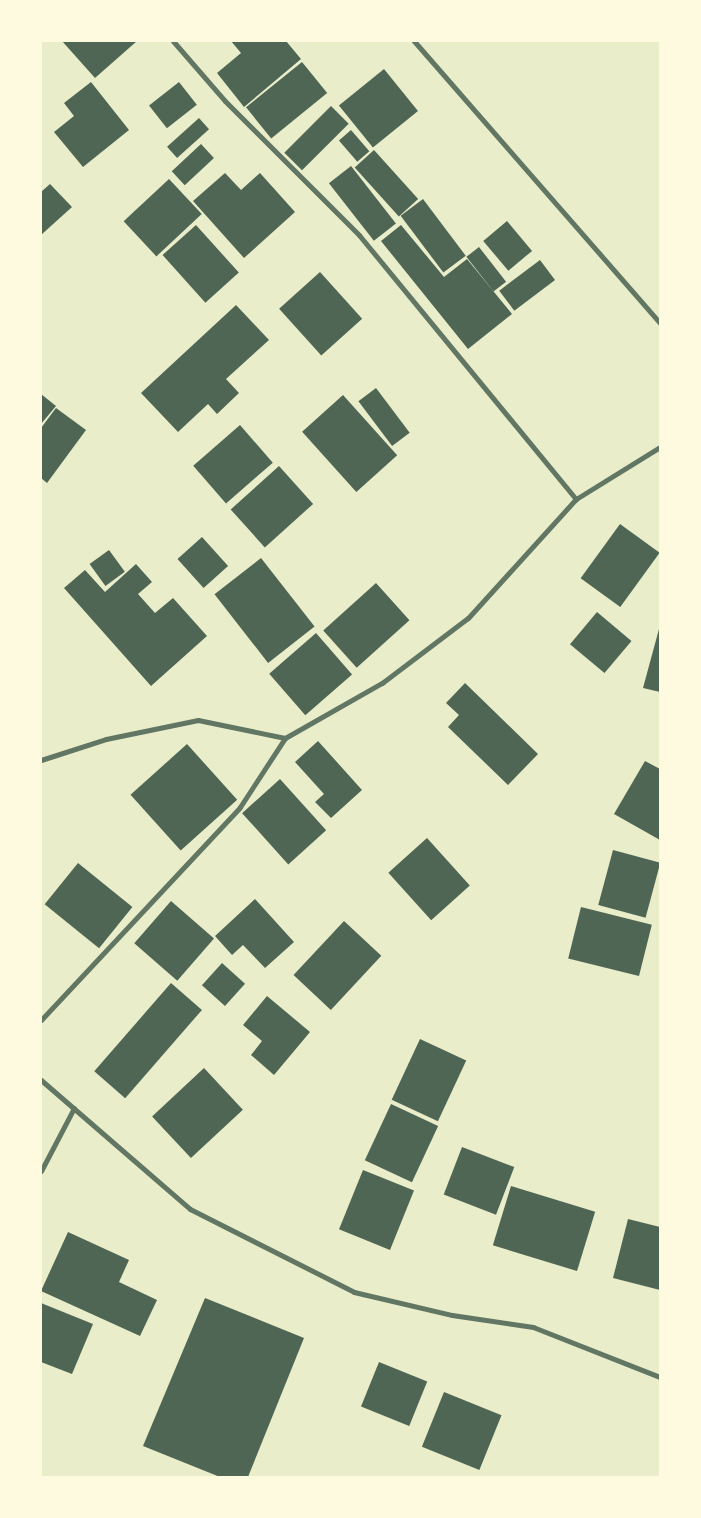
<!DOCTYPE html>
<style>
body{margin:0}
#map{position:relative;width:701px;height:1518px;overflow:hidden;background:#e9edc9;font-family:Raleway,sans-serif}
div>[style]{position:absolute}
.building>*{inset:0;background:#4f6655;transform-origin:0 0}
.minor>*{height:5px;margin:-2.5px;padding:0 2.5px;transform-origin:2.5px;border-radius:2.5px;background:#617663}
span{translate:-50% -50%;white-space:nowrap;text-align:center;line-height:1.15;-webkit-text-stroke:4px #fefae0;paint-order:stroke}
.frame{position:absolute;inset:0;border:42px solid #fefae0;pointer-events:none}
</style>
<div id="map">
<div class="building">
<div style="clip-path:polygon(62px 41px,137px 41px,95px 78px)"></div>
<div style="clip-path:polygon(231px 41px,286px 41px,301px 59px,244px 107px,217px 73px,241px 53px)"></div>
<div style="left:302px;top:62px;width:40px;height:72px;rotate:51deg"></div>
<div style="left:384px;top:69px;width:54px;height:58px;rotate:51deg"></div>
<div style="clip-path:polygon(91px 82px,129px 130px,83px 167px,54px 132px,74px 116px,64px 103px)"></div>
<div style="left:179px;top:82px;width:29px;height:38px;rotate:52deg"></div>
<div style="left:331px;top:106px;width:25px;height:66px;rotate:45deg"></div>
<div style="left:199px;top:118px;width:15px;height:43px;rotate:48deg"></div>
<div style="left:351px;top:130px;width:28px;height:16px;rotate:49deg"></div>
<div style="left:201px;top:144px;width:19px;height:40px;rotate:47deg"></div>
<div style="left:374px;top:150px;width:66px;height:26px;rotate:48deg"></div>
<div style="left:351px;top:166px;width:73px;height:28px;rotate:52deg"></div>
<div style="clip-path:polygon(225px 173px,241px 190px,260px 173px,295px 212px,244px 258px,193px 201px)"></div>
<div style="left:169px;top:179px;width:48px;height:62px;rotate:47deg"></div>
<div style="clip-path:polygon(50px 184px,72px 207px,41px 235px,41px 192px)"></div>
<div style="left:423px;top:199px;width:71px;height:28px;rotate:53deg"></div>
<div style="left:507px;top:221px;width:39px;height:31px;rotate:50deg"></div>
<div style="left:196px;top:225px;width:64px;height:45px;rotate:48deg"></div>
<div style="clip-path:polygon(401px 225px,444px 277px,467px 259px,512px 314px,468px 349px,381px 241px)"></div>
<div style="left:479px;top:247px;width:44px;height:16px;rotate:52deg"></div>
<div style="left:540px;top:260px;width:25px;height:51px;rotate:53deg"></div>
<div style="left:320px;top:272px;width:63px;height:55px;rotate:48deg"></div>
<div style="clip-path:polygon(236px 305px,269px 340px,226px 379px,239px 393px,217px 414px,208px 404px,178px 432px,141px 393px)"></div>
<div style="left:376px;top:388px;width:56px;height:22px;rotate:53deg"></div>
<div style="clip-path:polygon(41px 394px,56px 406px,41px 424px)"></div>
<div style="left:343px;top:395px;width:81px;height:55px;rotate:48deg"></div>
<div style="clip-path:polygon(56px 408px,86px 430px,47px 483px,41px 478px,41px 428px)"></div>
<div style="left:240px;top:425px;width:50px;height:62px;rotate:49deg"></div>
<div style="left:279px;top:466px;width:51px;height:65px;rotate:48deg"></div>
<div style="left:620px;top:524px;width:49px;height:67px;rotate:36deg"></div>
<div style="left:202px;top:537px;width:39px;height:33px;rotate:48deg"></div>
<div style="left:109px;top:550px;width:27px;height:24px;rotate:54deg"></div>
<div style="left:261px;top:558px;width:87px;height:59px;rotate:52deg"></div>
<div style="clip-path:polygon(136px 564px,152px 582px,138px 594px,155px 613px,173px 598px,207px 636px,151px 686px,64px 588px,85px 570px,105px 592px)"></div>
<div style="left:376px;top:583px;width:50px;height:71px;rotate:48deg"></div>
<div style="left:597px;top:612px;width:45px;height:42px;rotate:40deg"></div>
<div style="clip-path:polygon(659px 629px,660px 629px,660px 692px,643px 688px)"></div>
<div style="left:316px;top:633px;width:55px;height:62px;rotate:49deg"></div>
<div style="clip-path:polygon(465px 683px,538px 754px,508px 785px,448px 727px,459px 715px,446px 703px)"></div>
<div style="clip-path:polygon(318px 741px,362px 790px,331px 818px,315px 802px,324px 794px,295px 762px)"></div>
<div style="left:187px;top:744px;width:75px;height:76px;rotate:48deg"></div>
<div style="clip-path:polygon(645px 761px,660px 769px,660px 840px,614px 814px)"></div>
<div style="left:280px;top:779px;width:69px;height:51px;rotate:48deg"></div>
<div style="left:427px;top:838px;width:64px;height:52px;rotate:48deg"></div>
<div style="left:613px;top:850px;width:49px;height:57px;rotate:15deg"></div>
<div style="left:78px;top:863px;width:70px;height:53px;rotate:39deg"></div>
<div style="clip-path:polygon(255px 899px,294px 942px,265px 968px,243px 945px,232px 955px,215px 936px)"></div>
<div style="left:171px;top:901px;width:57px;height:56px;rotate:41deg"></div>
<div style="left:581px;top:907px;width:73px;height:53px;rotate:14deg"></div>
<div style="left:344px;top:921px;width:51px;height:74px;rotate:43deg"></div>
<div style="left:222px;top:963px;width:31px;height:30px;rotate:42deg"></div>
<div style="left:171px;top:983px;width:41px;height:117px;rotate:41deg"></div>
<div style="clip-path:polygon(267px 996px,310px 1032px,274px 1075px,251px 1055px,262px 1041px,243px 1025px)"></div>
<div style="left:420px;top:1039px;width:51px;height:67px;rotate:25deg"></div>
<div style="left:204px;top:1068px;width:57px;height:71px;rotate:47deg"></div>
<div style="left:391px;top:1104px;width:52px;height:62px;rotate:25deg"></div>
<div style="left:462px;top:1147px;width:56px;height:51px;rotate:21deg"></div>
<div style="left:363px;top:1170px;width:55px;height:64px;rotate:22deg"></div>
<div style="left:511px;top:1186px;width:88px;height:62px;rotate:17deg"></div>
<div style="clip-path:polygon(628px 1219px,660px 1227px,660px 1290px,613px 1278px)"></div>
<div style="clip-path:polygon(68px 1232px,129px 1260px,119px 1282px,157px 1300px,140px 1336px,41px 1291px)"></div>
<div style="clip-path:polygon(205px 1298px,304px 1338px,248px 1477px,220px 1477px,143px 1446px)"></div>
<div style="clip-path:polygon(41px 1303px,93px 1324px,72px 1374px,41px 1362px)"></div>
<div style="left:379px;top:1362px;width:52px;height:48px;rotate:22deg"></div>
<div style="left:444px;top:1392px;width:62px;height:59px;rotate:22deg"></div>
</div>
<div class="minor">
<div style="left:173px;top:41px;width:79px;rotate:49.1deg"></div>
<div style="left:225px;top:101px;width:190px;rotate:45deg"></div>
<div style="left:359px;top:235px;width:342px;rotate:50.6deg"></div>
<div style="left:414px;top:41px;width:374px;rotate:48.9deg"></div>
<div style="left:41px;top:760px;width:68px;rotate:-17.9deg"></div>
<div style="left:106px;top:739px;width:94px;rotate:-11.7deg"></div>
<div style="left:198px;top:720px;width:89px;rotate:11.7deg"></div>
<div style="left:41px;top:1020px;width:291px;rotate:-46.9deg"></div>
<div style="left:240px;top:807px;width:82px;rotate:-56.9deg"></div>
<div style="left:285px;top:738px;width:112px;rotate:-29.6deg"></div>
<div style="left:382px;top:683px;width:108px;rotate:-37.1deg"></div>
<div style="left:468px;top:618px;width:161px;rotate:-47.8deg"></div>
<div style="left:576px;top:499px;width:99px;rotate:-31.8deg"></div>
<div style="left:41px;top:1080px;width:197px;rotate:40.9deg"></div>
<div style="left:190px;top:1209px;width:184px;rotate:26.8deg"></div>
<div style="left:354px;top:1292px;width:101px;rotate:13.2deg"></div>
<div style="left:452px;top:1315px;width:82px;rotate:8.4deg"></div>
<div style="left:533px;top:1327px;width:136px;rotate:21.5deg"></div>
<div style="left:41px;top:1171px;width:71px;rotate:-62.4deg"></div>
</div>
<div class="frame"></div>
</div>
